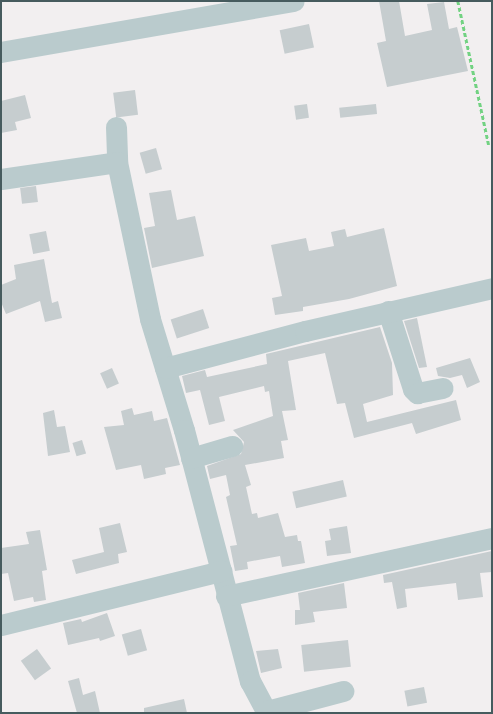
<!DOCTYPE html>
<style>
body{margin:0}
#map{position:relative;width:493px;height:714px;overflow:hidden;background:#f2eff0;font-family:"PT Sans",sans-serif}
div>[style]{position:absolute}
.building>*{inset:0;background:#c6cdcf;transform-origin:0 0}
.path>*{height:2.5px;margin-top:-1.25px;transform-origin:0;background:repeating-linear-gradient(90deg,#72d282 0 4px,transparent 0 6.5px)}
.minor>*{height:21px;margin:-10.5px;padding:0 10.5px;transform-origin:10.5px;border-radius:10.5px;background:#bacbcd}
span{translate:-50% -50%;white-space:nowrap;text-align:center;line-height:1.15;-webkit-text-stroke:4px #fff;paint-order:stroke}
.frame{position:absolute;inset:0;border:2px solid #465b5e;pointer-events:none}
</style>
<div id="map">
<div class="building">
<div style="clip-path:polygon(379px 1px,399px 1px,405px 36px,432px 30px,427px 4px,444px 2px,449px 29px,457px 27px,468px 71px,387px 87px,377px 43px,386px 41px)"></div>
<div style="left:309px;top:24px;width:24px;height:30px;rotate:78deg"></div>
<div style="left:135px;top:90px;width:25px;height:22px;rotate:83deg"></div>
<div style="clip-path:polygon(25px 95px,31px 118px,15px 122px,17px 130px,1px 133px,1px 101px)"></div>
<div style="left:307px;top:104px;width:14px;height:13px;rotate:82deg"></div>
<div style="left:376px;top:104px;width:10px;height:37px;rotate:84deg"></div>
<div style="left:156px;top:148px;width:22px;height:17px;rotate:74deg"></div>
<div style="left:36px;top:186px;width:16px;height:16px;rotate:83deg"></div>
<div style="clip-path:polygon(171px 190px,177px 220px,195px 216px,204px 256px,152px 268px,144px 228px,155px 226px,149px 193px)"></div>
<div style="clip-path:polygon(384px 228px,397px 286px,349px 299px,303px 307px,303px 311px,275px 315px,272px 298px,282px 296px,271px 245px,306px 238px,309px 251px,334px 246px,331px 232px,345px 229px,347px 237px)"></div>
<div style="left:46px;top:231px;width:20px;height:17px;rotate:79deg"></div>
<div style="clip-path:polygon(44px 259px,52px 303px,58px 301px,62px 318px,45px 322px,40px 301px,6px 314px,1px 302px,1px 285px,16px 279px,14px 265px)"></div>
<div style="left:203px;top:309px;width:20px;height:34px;rotate:72deg"></div>
<div style="clip-path:polygon(417px 318px,427px 367px,419px 368px,404px 321px)"></div>
<div style="clip-path:polygon(380px 327px,392px 363px,393px 395px,363px 404px,367px 422px,456px 400px,461px 420px,416px 434px,412px 423px,354px 438px,345px 403px,337px 404px,325px 353px,288px 361px,296px 410px,282px 411px,288px 440px,281px 441px,284px 458px,245px 465px,251px 485px,246px 487px,252px 514px,257px 513px,258px 518px,278px 513px,285px 537px,297px 535px,298px 541px,301px 541px,305px 563px,282px 567px,280px 556px,247px 562px,248px 569px,235px 571px,230px 546px,237px 545px,226px 497px,230px 495px,226px 475px,210px 479px,207px 466px,241px 454px,244px 442px,233px 430px,273px 416px,269px 391px,265px 392px,264px 386px,219px 397px,225px 421px,209px 425px,200px 390px,186px 393px,182px 376px,205px 370px,207px 377px,267px 364px,266px 354px)"></div>
<div style="clip-path:polygon(470px 358px,480px 382px,467px 388px,462px 375px,450px 378px,438px 376px,436px 368px)"></div>
<div style="left:112px;top:368px;width:17px;height:13px;rotate:66deg"></div>
<div style="clip-path:polygon(132px 408px,134px 415px,152px 411px,154px 421px,167px 418px,180px 465px,165px 468px,166px 474px,144px 479px,141px 465px,116px 470px,104px 427px,124px 425px,121px 411px)"></div>
<div style="clip-path:polygon(54px 410px,57px 427px,65px 426px,70px 452px,48px 456px,43px 413px)"></div>
<div style="left:82px;top:440px;width:14px;height:10px;rotate:73deg"></div>
<div style="left:343px;top:480px;width:17px;height:52px;rotate:77deg"></div>
<div style="clip-path:polygon(120px 523px,127px 552px,118px 554px,119px 563px,76px 574px,72px 560px,104px 552px,99px 528px)"></div>
<div style="clip-path:polygon(347px 526px,351px 553px,327px 556px,325px 541px,331px 540px,329px 529px)"></div>
<div style="clip-path:polygon(40px 530px,47px 570px,42px 571px,46px 600px,34px 602px,33px 597px,14px 601px,8px 573px,1px 574px,1px 548px,29px 544px,26px 532px)"></div>
<div style="clip-path:polygon(492px 551px,492px 572px,480px 573px,483px 597px,458px 600px,456px 583px,405px 589px,407px 607px,397px 609px,392px 582px,384px 583px,383px 575px)"></div>
<div style="clip-path:polygon(344px 583px,347px 608px,313px 612px,315px 622px,295px 625px,295px 610px,300px 610px,298px 593px)"></div>
<div style="clip-path:polygon(107px 613px,115px 636px,100px 641px,99px 638px,68px 645px,63px 623px,81px 619px,82px 622px)"></div>
<div style="left:141px;top:629px;width:22px;height:20px;rotate:74deg"></div>
<div style="left:348px;top:640px;width:27px;height:47px;rotate:84deg"></div>
<div style="left:37px;top:649px;width:24px;height:20px;rotate:54deg"></div>
<div style="clip-path:polygon(278px 649px,282px 668px,261px 673px,256px 651px)"></div>
<div style="clip-path:polygon(79px 678px,83px 695px,95px 691px,100px 713px,77px 713px,68px 681px)"></div>
<div style="left:424px;top:687px;width:16px;height:20px;rotate:79deg"></div>
<div style="clip-path:polygon(184px 699px,187px 713px,144px 713px,144px 708px)"></div>
</div>
<div class="path">
<div style="left:458px;top:1px;width:147px;rotate:77.9deg"></div>
</div>
<div class="minor">
<div style="left:1px;top:52px;width:297px;rotate:-9.9deg"></div>
<div style="left:116px;top:127px;width:35px;rotate:88deg"></div>
<div style="left:1px;top:179px;width:117px;rotate:-8.3deg"></div>
<div style="left:117px;top:162px;width:160px;rotate:78.1deg"></div>
<div style="left:150px;top:319px;width:116px;rotate:73deg"></div>
<div style="left:184px;top:430px;width:260px;rotate:75.3deg"></div>
<div style="left:250px;top:681px;width:36px;rotate:62deg"></div>
<div style="left:388px;top:311px;width:82px;rotate:72.2deg"></div>
<div style="left:413px;top:389px;width:6px;rotate:45deg"></div>
<div style="left:417px;top:393px;width:26px;rotate:-11deg"></div>
<div style="left:165px;top:368px;width:145px;rotate:-14.8deg"></div>
<div style="left:305px;top:331px;width:192px;rotate:-12.9deg"></div>
<div style="left:191px;top:458px;width:43px;rotate:-16.3deg"></div>
<div style="left:226px;top:596px;width:272px;rotate:-12.3deg"></div>
<div style="left:1px;top:625px;width:227px;rotate:-13.8deg"></div>
<div style="left:267px;top:711px;width:79px;rotate:-14.7deg"></div>
</div>
<div class="frame"></div>
</div>
